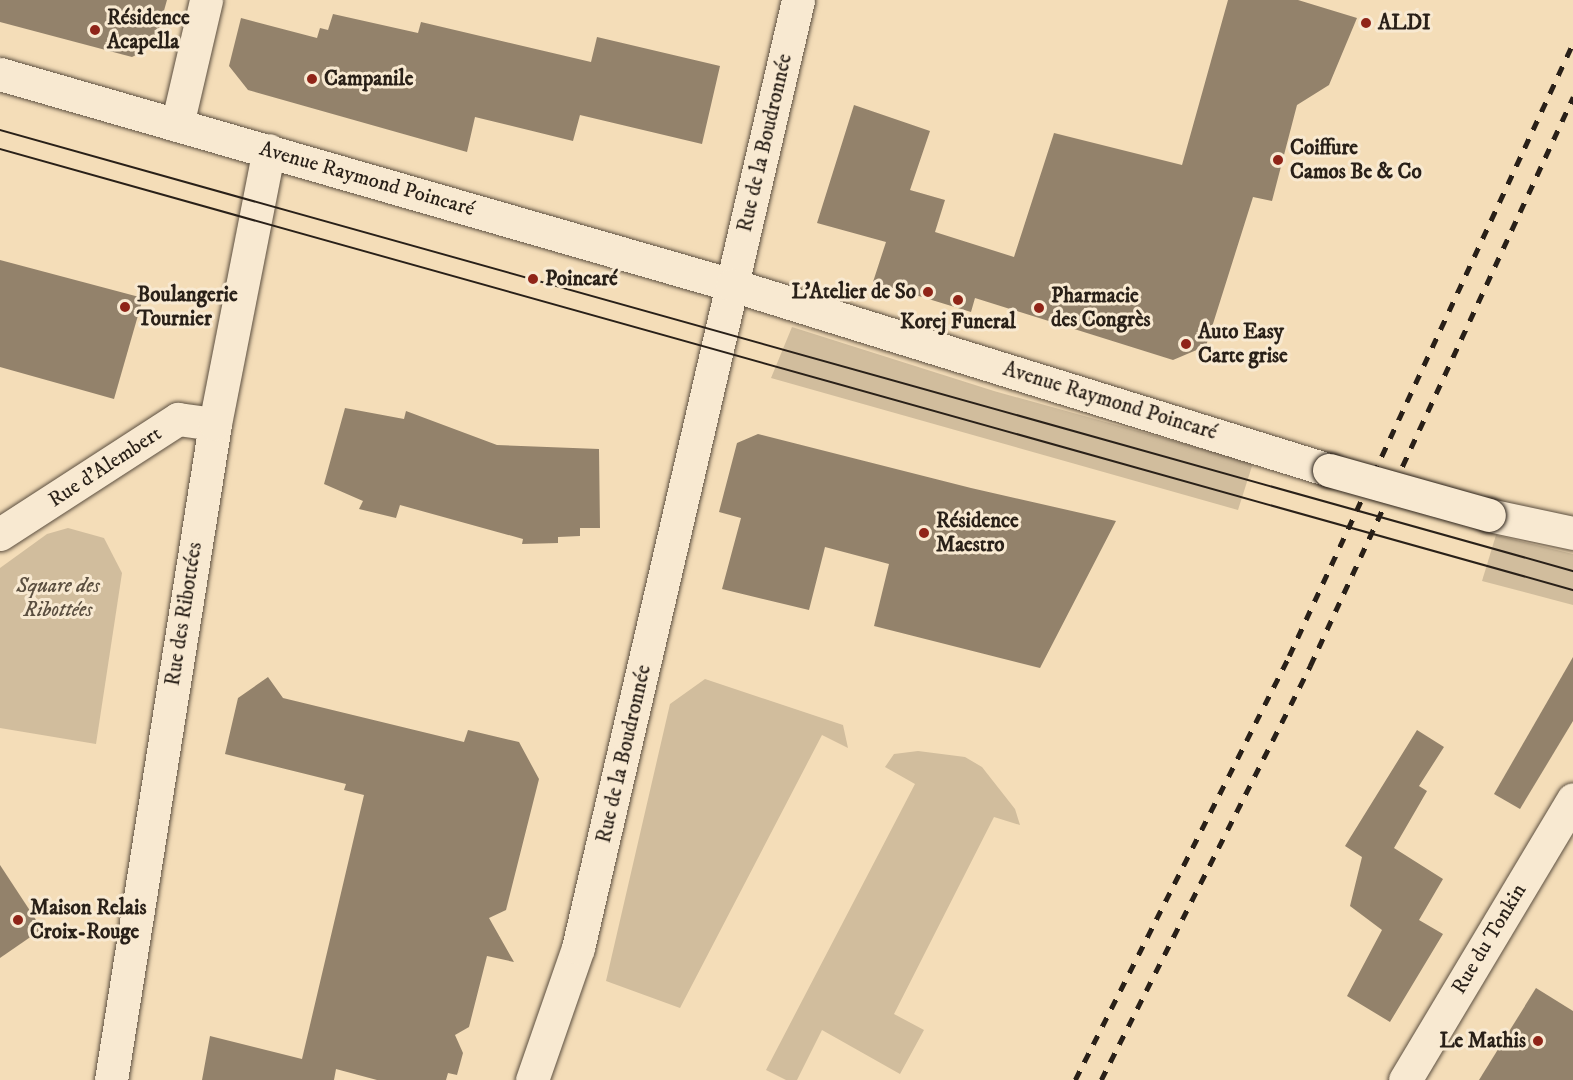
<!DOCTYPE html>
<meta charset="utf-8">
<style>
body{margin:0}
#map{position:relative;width:1573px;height:1080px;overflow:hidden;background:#f4ddb8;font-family:"IM FELL DW Pica",serif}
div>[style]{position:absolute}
.green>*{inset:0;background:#d1bd9d}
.building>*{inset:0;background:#93826b}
.roads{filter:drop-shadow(0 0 2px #5c4f40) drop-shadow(0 0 2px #5c4f40)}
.minor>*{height:33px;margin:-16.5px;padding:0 16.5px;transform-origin:16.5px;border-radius:16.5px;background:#f8e9d1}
.secondary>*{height:33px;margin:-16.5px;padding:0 16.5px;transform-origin:16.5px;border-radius:16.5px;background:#f8e9d1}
.tram>*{height:1.5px;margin:-0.75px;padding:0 0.75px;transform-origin:0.75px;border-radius:0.75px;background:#292018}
.rail>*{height:4.5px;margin-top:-2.25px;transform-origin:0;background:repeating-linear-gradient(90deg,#292018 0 10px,transparent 0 20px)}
.bridges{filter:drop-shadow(0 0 2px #292018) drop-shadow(0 0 2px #292018)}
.secondary-bridge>*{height:33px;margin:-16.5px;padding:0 16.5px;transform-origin:16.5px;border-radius:16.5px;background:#f8e9d1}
.dots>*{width:16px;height:16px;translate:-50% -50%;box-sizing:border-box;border:3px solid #f8e9d1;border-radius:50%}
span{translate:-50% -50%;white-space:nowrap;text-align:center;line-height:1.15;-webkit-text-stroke:6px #f8e9d1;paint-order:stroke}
.poi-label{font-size:21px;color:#292018;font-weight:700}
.left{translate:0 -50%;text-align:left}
.right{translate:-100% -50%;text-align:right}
.street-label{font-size:21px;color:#292018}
.park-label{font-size:21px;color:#5b4f40;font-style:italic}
</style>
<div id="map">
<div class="green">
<div style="clip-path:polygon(792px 327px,994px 391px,1253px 463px,1238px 510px,771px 378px)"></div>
<div style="clip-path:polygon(68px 528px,104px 538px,122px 573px,96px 744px,0 728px,0 568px,47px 534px)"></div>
<div style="clip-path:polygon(1496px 535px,1573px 554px,1573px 605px,1482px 581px)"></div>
<div style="clip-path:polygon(705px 679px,843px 725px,848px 748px,822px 735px,680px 1008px,606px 981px,670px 704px)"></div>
<div style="clip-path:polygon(918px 751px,965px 757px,982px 767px,1015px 809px,1020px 825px,994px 817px,894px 1014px,924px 1030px,900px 1074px,822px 1030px,797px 1080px,786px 1080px,766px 1070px,915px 784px,885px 767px,894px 754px)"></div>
</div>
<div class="building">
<div style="clip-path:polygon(0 0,167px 0,154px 46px,132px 57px,0 22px)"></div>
<div style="clip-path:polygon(1228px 0,1298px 0,1357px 18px,1329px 85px,1297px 105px,1272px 201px,1253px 197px,1206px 346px,1173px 360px,975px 298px,971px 312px,873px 282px,886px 242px,817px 223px,854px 105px,930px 131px,910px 190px,945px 200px,935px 232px,1014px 257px,1054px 133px,1182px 165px)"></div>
<div style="clip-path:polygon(333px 14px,418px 33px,421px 22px,591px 62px,597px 37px,720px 66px,702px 144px,580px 115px,573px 141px,475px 117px,467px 152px,248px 90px,229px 66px,241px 18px,317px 38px,320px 28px,328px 30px)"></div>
<div style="clip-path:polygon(0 260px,143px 298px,114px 399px,0 367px)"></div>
<div style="clip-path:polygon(345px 408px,404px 419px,406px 411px,497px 445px,599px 449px,600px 528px,580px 528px,580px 536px,558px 537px,558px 543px,522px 544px,523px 539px,400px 505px,396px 518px,359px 509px,363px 501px,324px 484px)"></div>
<div style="clip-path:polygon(758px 434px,971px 488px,1116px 521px,1040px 668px,874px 626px,889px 564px,825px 547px,809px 610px,722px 589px,741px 518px,719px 512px,737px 443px)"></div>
<div style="clip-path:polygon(1573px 657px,1573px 721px,1520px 809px,1494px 794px)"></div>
<div style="clip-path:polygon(268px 677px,283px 698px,464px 742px,468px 730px,519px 742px,539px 779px,506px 910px,489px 918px,514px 962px,487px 956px,469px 1027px,455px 1035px,463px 1053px,457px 1075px,448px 1073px,446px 1080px,377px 1080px,336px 1069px,334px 1080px,202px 1080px,210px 1036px,302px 1059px,364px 795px,344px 790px,346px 784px,225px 754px,238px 698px)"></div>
<div style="clip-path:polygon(1417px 730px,1444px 747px,1419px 786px,1427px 791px,1394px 848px,1443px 879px,1419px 920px,1443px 934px,1390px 1022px,1347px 996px,1382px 930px,1350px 906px,1362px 857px,1345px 846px)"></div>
<div style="clip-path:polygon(0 865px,42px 929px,0 958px)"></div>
<div style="clip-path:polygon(1536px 988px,1573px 1011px,1573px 1080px,1479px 1080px)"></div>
</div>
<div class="roads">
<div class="minor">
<div style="left:177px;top:125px;width:128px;rotate:-76.9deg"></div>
<div style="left:0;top:534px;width:212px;rotate:-32.9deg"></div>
<div style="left:178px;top:419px;width:37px;rotate:8deg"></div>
<div style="left:111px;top:1080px;width:664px;rotate:-80.99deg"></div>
<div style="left:215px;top:424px;width:279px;rotate:-78.9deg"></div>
<div style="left:532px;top:1080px;width:140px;rotate:-70.8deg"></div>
<div style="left:578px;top:948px;width:973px;rotate:-76.93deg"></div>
<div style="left:1405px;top:1080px;width:327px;rotate:-59.1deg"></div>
</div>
<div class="secondary">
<div style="left:0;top:74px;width:762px;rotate:16.08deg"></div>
<div style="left:732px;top:285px;width:625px;rotate:17.22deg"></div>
<div style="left:1489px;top:515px;width:86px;rotate:12.1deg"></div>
</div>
</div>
<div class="tram">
<div style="left:0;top:130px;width:1634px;rotate:15.66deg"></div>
<div style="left:0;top:149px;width:1634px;rotate:15.66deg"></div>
</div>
<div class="rail">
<div style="left:1075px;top:1080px;width:475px;rotate:-63.2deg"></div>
<div style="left:1289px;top:656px;width:676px;rotate:-65.14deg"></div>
<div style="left:1101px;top:1080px;width:464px;rotate:-63.2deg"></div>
<div style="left:1310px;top:666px;width:627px;rotate:-65.19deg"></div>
</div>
<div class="bridges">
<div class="secondary-bridge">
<div style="left:1329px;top:470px;width:166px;rotate:15.7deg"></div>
</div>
</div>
<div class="dots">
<div style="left:1366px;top:23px;background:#8f2418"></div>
<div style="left:95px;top:30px;background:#8f2418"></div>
<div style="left:312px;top:79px;background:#8f2418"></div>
<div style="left:1278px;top:160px;background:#8f2418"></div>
<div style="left:533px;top:279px;background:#8f2418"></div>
<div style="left:928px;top:292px;background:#8f2418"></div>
<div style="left:958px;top:300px;background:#8f2418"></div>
<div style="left:125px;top:307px;background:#8f2418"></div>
<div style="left:1039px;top:308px;background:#8f2418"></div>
<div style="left:1186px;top:344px;background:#8f2418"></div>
<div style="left:924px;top:533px;background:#8f2418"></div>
<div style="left:18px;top:920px;background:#8f2418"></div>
<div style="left:1538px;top:1041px;background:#8f2418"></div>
</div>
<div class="poi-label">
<span class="left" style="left:107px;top:30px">Résidence<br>Acapella</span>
<span class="left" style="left:1378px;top:23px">ALDI</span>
<span class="left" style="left:324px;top:79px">Campanile</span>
<span class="left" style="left:1290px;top:160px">Coiffure<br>Camos Be &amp; Co</span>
<span class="left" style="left:545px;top:279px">Poincaré</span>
<span class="right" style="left:916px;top:292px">L'Atelier de So</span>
<span class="left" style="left:137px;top:307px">Boulangerie<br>Tournier</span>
<span class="left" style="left:1051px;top:308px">Pharmacie<br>des Congrès</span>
<span style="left:958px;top:322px">Korej Funeral</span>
<span class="left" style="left:1198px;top:344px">Auto Easy<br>Carte grise</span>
<span class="left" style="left:936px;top:533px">Résidence<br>Maestro</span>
<span class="left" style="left:30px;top:920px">Maison Relais<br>Croix-Rouge</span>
<span class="right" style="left:1526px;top:1041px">Le Mathis</span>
</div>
<div class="street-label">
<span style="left:765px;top:143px;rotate:-77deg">Rue de la Boudronnée</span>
<span style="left:367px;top:179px;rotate:16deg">Avenue Raymond Poincaré</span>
<span style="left:1110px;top:401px;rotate:17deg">Avenue Raymond Poincaré</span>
<span style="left:105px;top:467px;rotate:-33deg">Rue d'Alembert</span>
<span style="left:184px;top:614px;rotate:-81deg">Rue des Ribottées</span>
<span style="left:624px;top:754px;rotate:-77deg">Rue de la Boudronnée</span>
<span style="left:1489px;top:939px;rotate:-59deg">Rue du Tonkin</span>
</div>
<div class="park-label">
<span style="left:58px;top:598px">Square des<br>Ribottées</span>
</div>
</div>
